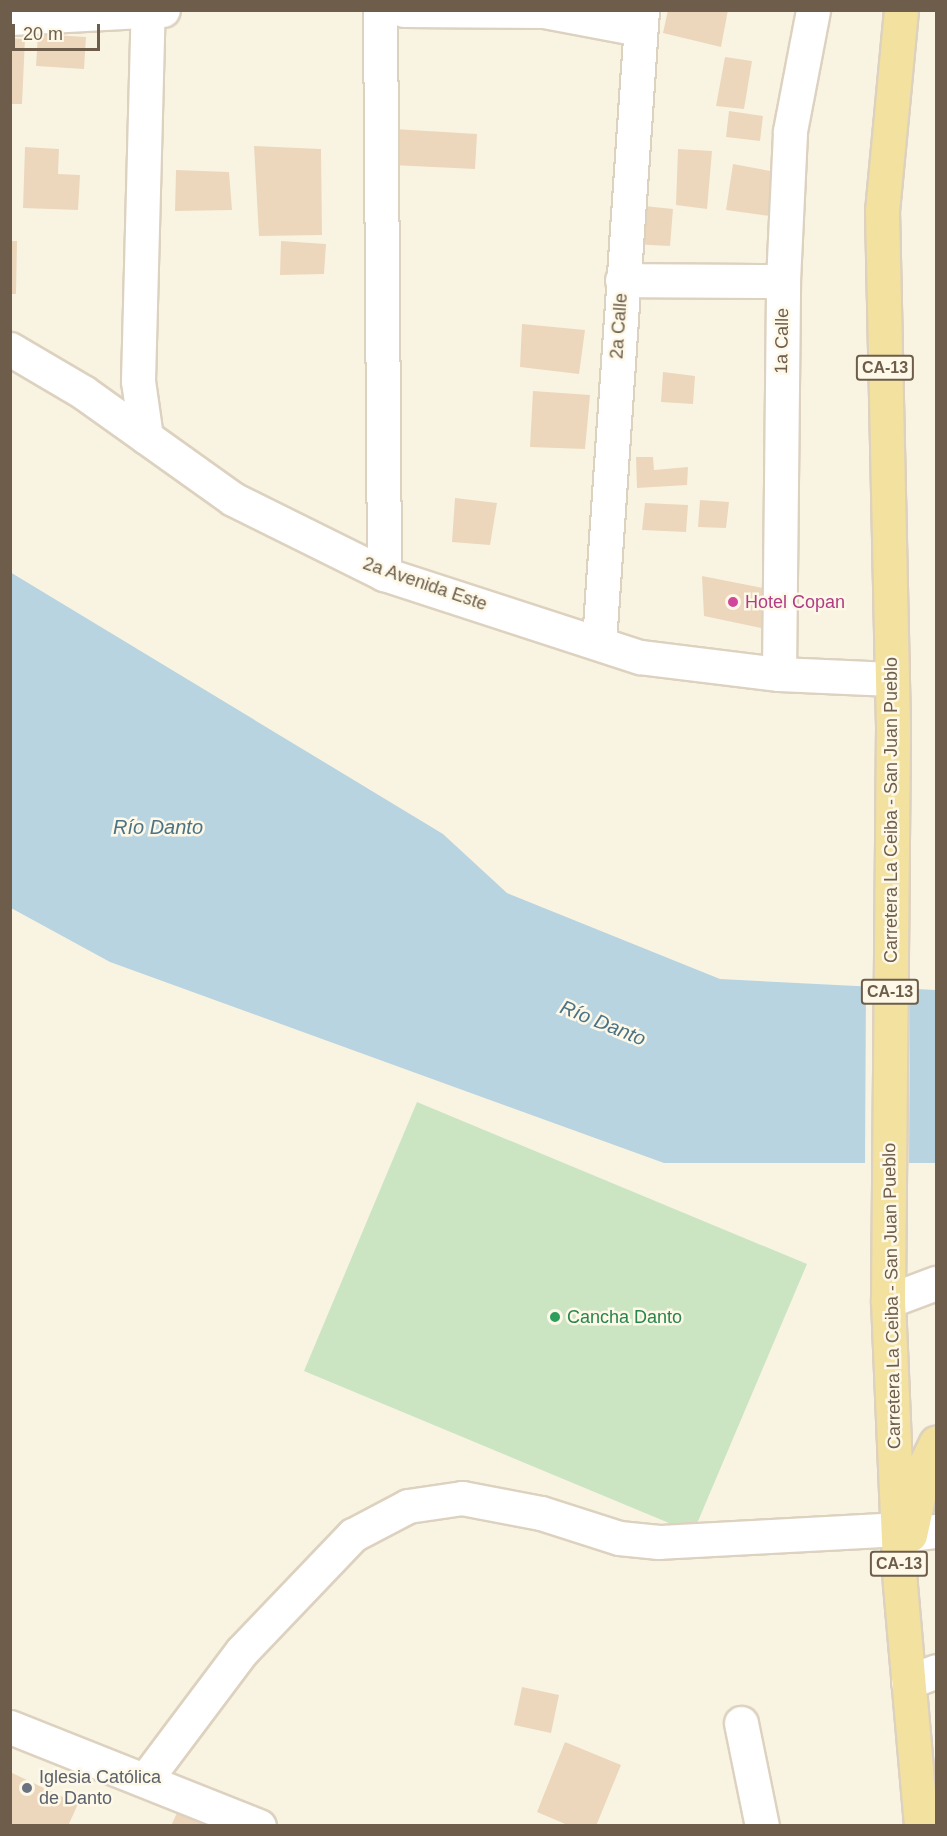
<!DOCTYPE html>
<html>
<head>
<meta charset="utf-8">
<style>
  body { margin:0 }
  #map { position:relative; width:947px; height:1836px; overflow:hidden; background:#f9f4e2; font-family:Arial,sans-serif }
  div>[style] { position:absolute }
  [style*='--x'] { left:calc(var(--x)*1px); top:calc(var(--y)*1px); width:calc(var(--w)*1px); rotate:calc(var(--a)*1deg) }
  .green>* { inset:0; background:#cbe5c2 }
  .water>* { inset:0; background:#b9d4e1 }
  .pier>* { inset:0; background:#f9f4e2 }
  .building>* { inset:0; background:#ecd7bc }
  .roads { filter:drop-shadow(2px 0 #ddd1bf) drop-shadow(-2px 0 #ddd1bf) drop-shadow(0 2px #ddd1bf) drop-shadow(0 -2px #ddd1bf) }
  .minor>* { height:33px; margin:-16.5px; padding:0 16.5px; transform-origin:16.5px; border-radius:16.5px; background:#fff }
  .major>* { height:33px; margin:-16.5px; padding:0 16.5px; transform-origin:16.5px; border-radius:16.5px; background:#f3e1a0 }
  .dots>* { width:16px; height:16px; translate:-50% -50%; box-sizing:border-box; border:3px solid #fdf8e7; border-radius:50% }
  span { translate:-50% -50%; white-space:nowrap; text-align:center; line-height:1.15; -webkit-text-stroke:5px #fdf8e7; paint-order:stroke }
  .shield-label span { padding:2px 4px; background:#fdf8e7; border:2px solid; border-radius:4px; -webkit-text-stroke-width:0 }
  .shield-label { font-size:16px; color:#6e5d4b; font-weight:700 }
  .street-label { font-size:18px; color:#6e5d4b }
  .hotel-label { font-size:18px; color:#b23c85 }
  .left { translate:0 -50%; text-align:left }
  .leisure-label { font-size:18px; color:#27864d }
  .worship-label { font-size:18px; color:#5b616d }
  .water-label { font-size:20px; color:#4b7386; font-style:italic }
  .frame { position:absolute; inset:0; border:12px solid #6e5d4b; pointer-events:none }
  .scale { position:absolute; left:12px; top:24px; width:88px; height:27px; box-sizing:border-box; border:3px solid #6e5d4b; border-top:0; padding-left:8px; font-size:18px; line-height:21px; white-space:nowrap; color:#6e5d4b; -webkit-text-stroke:4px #fdf8e7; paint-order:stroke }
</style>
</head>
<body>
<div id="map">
  <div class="green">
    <i style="clip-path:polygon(417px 1102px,807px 1264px,693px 1533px,304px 1371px)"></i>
  </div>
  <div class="water">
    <i style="clip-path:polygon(10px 572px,443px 834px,507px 893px,720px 979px,936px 990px,936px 1163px,664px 1163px,110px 962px,11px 908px)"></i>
  </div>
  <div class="pier">
    <i style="clip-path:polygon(866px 985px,910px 987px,909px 1166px,865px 1166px)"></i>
  </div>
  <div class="building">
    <i style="clip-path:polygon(668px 10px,728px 10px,721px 47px,663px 33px)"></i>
    <i style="clip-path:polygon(38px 34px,86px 37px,84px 69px,36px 66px)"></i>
    <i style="clip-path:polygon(10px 38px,25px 39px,22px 104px,10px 104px)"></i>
    <i style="clip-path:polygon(725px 57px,752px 61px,744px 109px,716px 106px)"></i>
    <i style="clip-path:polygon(729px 111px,763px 116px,760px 141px,726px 137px)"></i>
    <i style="clip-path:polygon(394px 129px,477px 134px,475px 169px,392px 165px)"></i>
    <i style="clip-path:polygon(254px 146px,321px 149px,322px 235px,259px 236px)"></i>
    <i style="clip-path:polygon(25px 147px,59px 149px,58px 174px,80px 175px,78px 210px,23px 208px)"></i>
    <i style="clip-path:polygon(678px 149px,712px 151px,707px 209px,676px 205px)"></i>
    <i style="clip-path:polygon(733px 164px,776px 172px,770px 216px,726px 210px)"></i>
    <i style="clip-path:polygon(176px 170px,229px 172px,232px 210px,175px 211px)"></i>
    <i style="clip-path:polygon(635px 205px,673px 209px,670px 246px,631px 244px)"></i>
    <i style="clip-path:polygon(10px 241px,17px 241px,16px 294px,10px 294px)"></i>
    <i style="clip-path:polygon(281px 241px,326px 244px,324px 274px,280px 275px)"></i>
    <i style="clip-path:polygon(522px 324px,585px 330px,579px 374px,520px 367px)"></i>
    <i style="clip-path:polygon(663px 372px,695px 376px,693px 404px,661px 402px)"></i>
    <i style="clip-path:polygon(533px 391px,590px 395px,585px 449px,530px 447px)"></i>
    <i style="clip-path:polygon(636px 457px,653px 457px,654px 470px,688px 467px,687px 485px,637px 488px)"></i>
    <i style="clip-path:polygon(455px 498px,497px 503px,490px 545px,452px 542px)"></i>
    <i style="clip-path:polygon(700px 500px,729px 502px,726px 528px,698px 527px)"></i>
    <i style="clip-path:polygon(645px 503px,688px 505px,686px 532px,642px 530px)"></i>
    <i style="clip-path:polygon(702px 576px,763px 588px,761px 628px,704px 616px)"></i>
    <i style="clip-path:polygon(522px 1687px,559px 1695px,551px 1733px,514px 1725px)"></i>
    <i style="clip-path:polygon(565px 1742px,621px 1765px,596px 1826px,570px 1826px,537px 1812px)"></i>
    <i style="clip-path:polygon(10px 1772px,78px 1804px,68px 1826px,10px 1826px)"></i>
    <i style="clip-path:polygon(180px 1806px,220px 1826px,171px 1826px)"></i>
  </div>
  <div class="roads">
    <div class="minor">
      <i style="--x:380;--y:10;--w:564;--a:89.59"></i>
      <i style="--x:404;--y:10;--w:140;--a:0.4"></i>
      <i style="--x:544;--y:11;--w:97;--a:10.7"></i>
      <i style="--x:10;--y:18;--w:153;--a:-3"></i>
      <i style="--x:622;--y:280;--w:161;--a:0.4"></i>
      <i style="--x:10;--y:349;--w:85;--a:30.5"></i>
      <i style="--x:83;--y:392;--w:184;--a:35.5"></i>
      <i style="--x:233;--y:499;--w:169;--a:26.4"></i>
      <i style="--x:384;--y:574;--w:269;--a:18"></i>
      <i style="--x:640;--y:657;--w:140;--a:7"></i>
      <i style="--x:779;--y:674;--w:112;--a:2.6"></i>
      <i style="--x:146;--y:437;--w:57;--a:-98.1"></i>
      <i style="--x:138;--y:381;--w:370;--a:-88.5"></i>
      <i style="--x:599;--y:642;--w:633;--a:-86.11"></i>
      <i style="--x:779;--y:674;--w:393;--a:-89.4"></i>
      <i style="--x:783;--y:281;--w:150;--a:-87.3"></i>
      <i style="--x:790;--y:131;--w:123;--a:-79.2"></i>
      <i style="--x:888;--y:1301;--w:51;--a:-20.6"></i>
      <i style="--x:911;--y:1534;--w:25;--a:-7"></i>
      <i style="--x:908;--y:1682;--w:30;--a:-21"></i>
      <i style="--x:741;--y:1723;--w:105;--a:78.5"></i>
      <i style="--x:10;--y:1727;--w:268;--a:21.7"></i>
      <i style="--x:145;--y:1780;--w:161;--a:-53.1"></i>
      <i style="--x:242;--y:1651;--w:161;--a:-46.3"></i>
      <i style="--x:353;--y:1535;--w:62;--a:-27.8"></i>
      <i style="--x:408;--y:1506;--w:55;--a:-8.4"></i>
      <i style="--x:462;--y:1498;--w:80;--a:10.8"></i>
      <i style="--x:541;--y:1513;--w:82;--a:17.8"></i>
      <i style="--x:619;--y:1538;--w:40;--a:5.7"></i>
      <i style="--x:659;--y:1542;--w:239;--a:-3.1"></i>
    </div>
    <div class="major">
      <i style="--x:901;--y:10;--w:201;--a:95.4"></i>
      <i style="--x:882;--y:210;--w:517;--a:88.78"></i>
      <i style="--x:893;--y:727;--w:574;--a:90.5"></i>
      <i style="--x:888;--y:1301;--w:284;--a:87.6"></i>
      <i style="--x:900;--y:1585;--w:242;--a:85"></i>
      <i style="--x:910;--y:1535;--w:72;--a:-77.9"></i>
      <i style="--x:925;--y:1465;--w:25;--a:-64"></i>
    </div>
  </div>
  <div class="dots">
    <i style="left:733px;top:602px;background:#d1479c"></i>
    <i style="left:555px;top:1317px;background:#2e9e5b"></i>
    <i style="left:27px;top:1788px;background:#6b7280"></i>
  </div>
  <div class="shield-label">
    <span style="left:885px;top:368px">CA-13</span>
    <span style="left:890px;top:992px">CA-13</span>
    <span style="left:899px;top:1564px">CA-13</span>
  </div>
  <div class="street-label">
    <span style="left:619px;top:326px;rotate:-86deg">2a Calle</span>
    <span style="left:782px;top:341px;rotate:-89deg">1a Calle</span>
    <span style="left:425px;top:584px;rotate:19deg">2a Avenida Este</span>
    <span style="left:891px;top:810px;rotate:-90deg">Carretera La Ceiba - San Juan Pueblo</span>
    <span style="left:892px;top:1296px;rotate:-91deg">Carretera La Ceiba - San Juan Pueblo</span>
  </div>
  <div class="hotel-label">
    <span class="left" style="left:745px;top:602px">Hotel Copan</span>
  </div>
  <div class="leisure-label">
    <span class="left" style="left:567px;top:1317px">Cancha Danto</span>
  </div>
  <div class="worship-label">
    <span class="left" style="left:39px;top:1788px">Iglesia Católica<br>de Danto</span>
  </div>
  <div class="water-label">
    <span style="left:158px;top:827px">Río Danto</span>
    <span style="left:603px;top:1023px;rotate:22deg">Río Danto</span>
  </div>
  <div class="frame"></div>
  <div class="scale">20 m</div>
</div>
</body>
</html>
